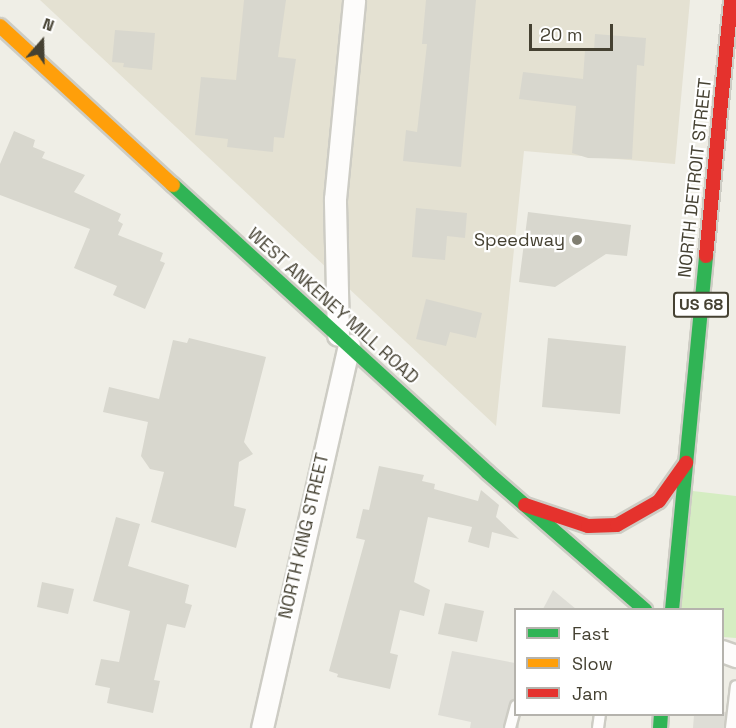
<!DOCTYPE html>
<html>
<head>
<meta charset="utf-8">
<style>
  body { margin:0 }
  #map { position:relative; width:736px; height:728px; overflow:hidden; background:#efeee6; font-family:"Space Grotesk",sans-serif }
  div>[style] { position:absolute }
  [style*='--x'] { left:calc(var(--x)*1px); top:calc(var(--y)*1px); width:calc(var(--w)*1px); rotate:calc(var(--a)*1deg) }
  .residential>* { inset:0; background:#e4e1d2 }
  .green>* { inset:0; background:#d5edc2 }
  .parking>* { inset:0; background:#deddd6 }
  .building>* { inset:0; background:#d8d7ce }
  .roads { filter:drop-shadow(2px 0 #cdccc4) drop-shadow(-2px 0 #cdccc4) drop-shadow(0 2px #cdccc4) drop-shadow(0 -2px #cdccc4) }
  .lane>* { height:10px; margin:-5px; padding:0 5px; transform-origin:5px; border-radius:5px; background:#fdfcfb }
  .street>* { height:21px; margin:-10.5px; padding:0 10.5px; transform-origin:10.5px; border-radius:10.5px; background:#fdfcfb }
  .fast>* { height:14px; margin:-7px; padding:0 7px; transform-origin:7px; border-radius:7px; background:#30b455 }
  .slow>* { height:14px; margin:-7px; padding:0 7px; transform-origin:7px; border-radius:7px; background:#ff9f0a }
  .jam>* { height:14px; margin:-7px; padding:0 7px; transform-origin:7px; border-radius:7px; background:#e5322d }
  .dots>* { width:16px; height:16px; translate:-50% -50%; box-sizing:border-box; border:3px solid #fff; border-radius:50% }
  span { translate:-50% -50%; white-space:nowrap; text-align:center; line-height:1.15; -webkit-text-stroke:4.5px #fff; paint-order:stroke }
  .shield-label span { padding:2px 4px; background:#fff; border:2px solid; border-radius:4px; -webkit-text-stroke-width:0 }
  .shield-label { font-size:16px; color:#454132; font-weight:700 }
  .street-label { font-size:18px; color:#454132 }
  .poi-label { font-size:18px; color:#454132 }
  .right { translate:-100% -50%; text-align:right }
  .legend { position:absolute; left:514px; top:608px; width:210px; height:108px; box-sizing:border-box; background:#fff; border:2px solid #b5b3ad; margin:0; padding:8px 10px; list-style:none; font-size:18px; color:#454132 }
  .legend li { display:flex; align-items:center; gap:12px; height:30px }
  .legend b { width:30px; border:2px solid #b5b3ad }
  .north { position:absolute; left:12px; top:12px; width:60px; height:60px; -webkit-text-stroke:4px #fff; paint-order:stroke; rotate:20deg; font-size:16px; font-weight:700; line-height:24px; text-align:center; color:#454132 }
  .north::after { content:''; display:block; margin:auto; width:21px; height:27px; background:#454132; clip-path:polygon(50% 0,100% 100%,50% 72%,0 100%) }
  .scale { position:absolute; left:529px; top:24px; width:84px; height:27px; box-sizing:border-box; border:3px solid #454132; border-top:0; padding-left:8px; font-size:18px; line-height:21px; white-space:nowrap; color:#454132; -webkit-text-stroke:4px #fff; paint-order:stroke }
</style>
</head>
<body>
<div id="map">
  <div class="residential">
    <i style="clip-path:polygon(40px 0,690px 0,675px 164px,524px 151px,496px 426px)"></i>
  </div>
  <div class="green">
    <i style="clip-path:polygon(684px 490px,736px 496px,736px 638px,723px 637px,722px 610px,672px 610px)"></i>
  </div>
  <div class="parking">
    <i style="clip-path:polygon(553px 590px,576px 609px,543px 609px)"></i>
    <i style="clip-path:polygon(452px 651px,515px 663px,519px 728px,470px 728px,471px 722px,438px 715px)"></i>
    <i style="clip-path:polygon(723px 712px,736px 713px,736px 728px,693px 728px,694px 715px)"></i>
  </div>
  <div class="building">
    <i style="clip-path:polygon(244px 0,286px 0,278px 57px,296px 59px,284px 138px,274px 137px,273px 152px,227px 147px,228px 139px,195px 135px,201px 77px,236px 80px)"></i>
    <i style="clip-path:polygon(426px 0,476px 0,461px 167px,403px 161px,406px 130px,417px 132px,427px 44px,422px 44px)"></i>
    <i style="clip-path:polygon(115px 30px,155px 33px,152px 70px,123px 67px,124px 63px,112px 62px)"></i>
    <i style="clip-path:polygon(595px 34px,646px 38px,644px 66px,637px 65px,632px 159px,588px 158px,572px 153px,576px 106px,519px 99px,523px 72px,583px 79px,585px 50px,594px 50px)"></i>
    <i style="clip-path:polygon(14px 131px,35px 140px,33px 147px,45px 152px,42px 158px,85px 175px,74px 192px,121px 214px,118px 221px,123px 224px,118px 235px,163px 253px,160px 261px,165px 263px,145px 309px,113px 295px,117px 286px,74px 268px,90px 229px,0 195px,0 164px)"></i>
    <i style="clip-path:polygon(416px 208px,467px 213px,465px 238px,447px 236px,445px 260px,412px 257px)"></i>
    <i style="clip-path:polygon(528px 212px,631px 225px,627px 256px,606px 254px,555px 287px,519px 282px)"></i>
    <i style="clip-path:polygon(426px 299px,482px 313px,476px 338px,450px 332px,446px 346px,416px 339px)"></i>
    <i style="clip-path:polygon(189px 338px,266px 357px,244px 442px,253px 454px,239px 462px,234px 506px,246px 509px,236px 548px,151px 522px,164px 472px,150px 469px,141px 456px,148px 422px,103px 412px,109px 387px,159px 399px,173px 340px,187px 343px)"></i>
    <i style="clip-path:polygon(548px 338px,626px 346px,620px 414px,542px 407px)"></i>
    <i style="clip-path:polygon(379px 466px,424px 475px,422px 481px,435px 484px,434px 489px,478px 501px,481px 490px,499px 505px,496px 517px,519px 539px,492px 532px,489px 548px,468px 542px,472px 527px,428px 517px,414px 582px,430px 590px,424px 616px,400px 610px,390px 653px,398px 655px,390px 689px,337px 677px,338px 674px,329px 671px,365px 540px,356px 538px,363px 509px,369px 510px)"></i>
    <i style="clip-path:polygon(116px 517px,140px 524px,128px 566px,189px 585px,185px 603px,192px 605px,185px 628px,167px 624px,154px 680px,160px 681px,153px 713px,107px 703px,110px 688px,95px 685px,101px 659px,119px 662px,130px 611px,93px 601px)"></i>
    <i style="clip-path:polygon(42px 582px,74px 589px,68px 614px,37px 607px)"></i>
    <i style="clip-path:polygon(445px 603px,484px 611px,477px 642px,438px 634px)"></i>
  </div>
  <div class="roads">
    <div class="lane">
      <i style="--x:510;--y:728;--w:23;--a:-75"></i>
      <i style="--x:598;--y:728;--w:14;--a:-82"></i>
      <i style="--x:731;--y:728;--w:42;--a:-83.2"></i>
    </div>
    <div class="street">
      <i style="--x:338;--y:335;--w:136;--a:-91.3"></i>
      <i style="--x:335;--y:199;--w:200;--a:-84.5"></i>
      <i style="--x:722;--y:651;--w:15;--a:20"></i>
      <i style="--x:262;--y:728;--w:393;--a:-77.2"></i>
    </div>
    <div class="fast">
      <i style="--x:173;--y:185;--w:425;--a:42.4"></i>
      <i style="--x:487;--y:472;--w:210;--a:41.1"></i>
      <i style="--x:672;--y:610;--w:356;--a:-84.5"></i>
      <i style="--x:660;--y:728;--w:14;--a:-86"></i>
    </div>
    <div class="slow">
      <i style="--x:0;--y:26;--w:235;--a:42.6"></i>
    </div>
    <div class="jam">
      <i style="--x:706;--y:256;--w:257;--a:-84.4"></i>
      <i style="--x:525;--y:505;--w:66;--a:18.4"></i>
      <i style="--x:588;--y:526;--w:29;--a:-2"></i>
      <i style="--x:617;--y:525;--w:48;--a:-29.7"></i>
      <i style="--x:659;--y:501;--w:47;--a:-54.6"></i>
    </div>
  </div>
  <div class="dots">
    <i style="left:577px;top:240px;background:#807e71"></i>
  </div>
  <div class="shield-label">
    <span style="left:701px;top:305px">US 68</span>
  </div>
  <div class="street-label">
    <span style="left:695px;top:178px;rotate:-84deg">NORTH DETROIT STREET</span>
    <span style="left:333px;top:306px;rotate:42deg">WEST ANKENEY MILL ROAD</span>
    <span style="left:304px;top:536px;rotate:-77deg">NORTH KING STREET</span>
  </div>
  <div class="poi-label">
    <span class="right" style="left:565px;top:240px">Speedway</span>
  </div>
  <ul class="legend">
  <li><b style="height:8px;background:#30b455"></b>Fast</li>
  <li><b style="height:8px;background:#ff9f0a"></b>Slow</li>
  <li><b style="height:8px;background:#e5322d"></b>Jam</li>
  </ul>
  <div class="north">N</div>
  <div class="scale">20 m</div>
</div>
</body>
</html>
